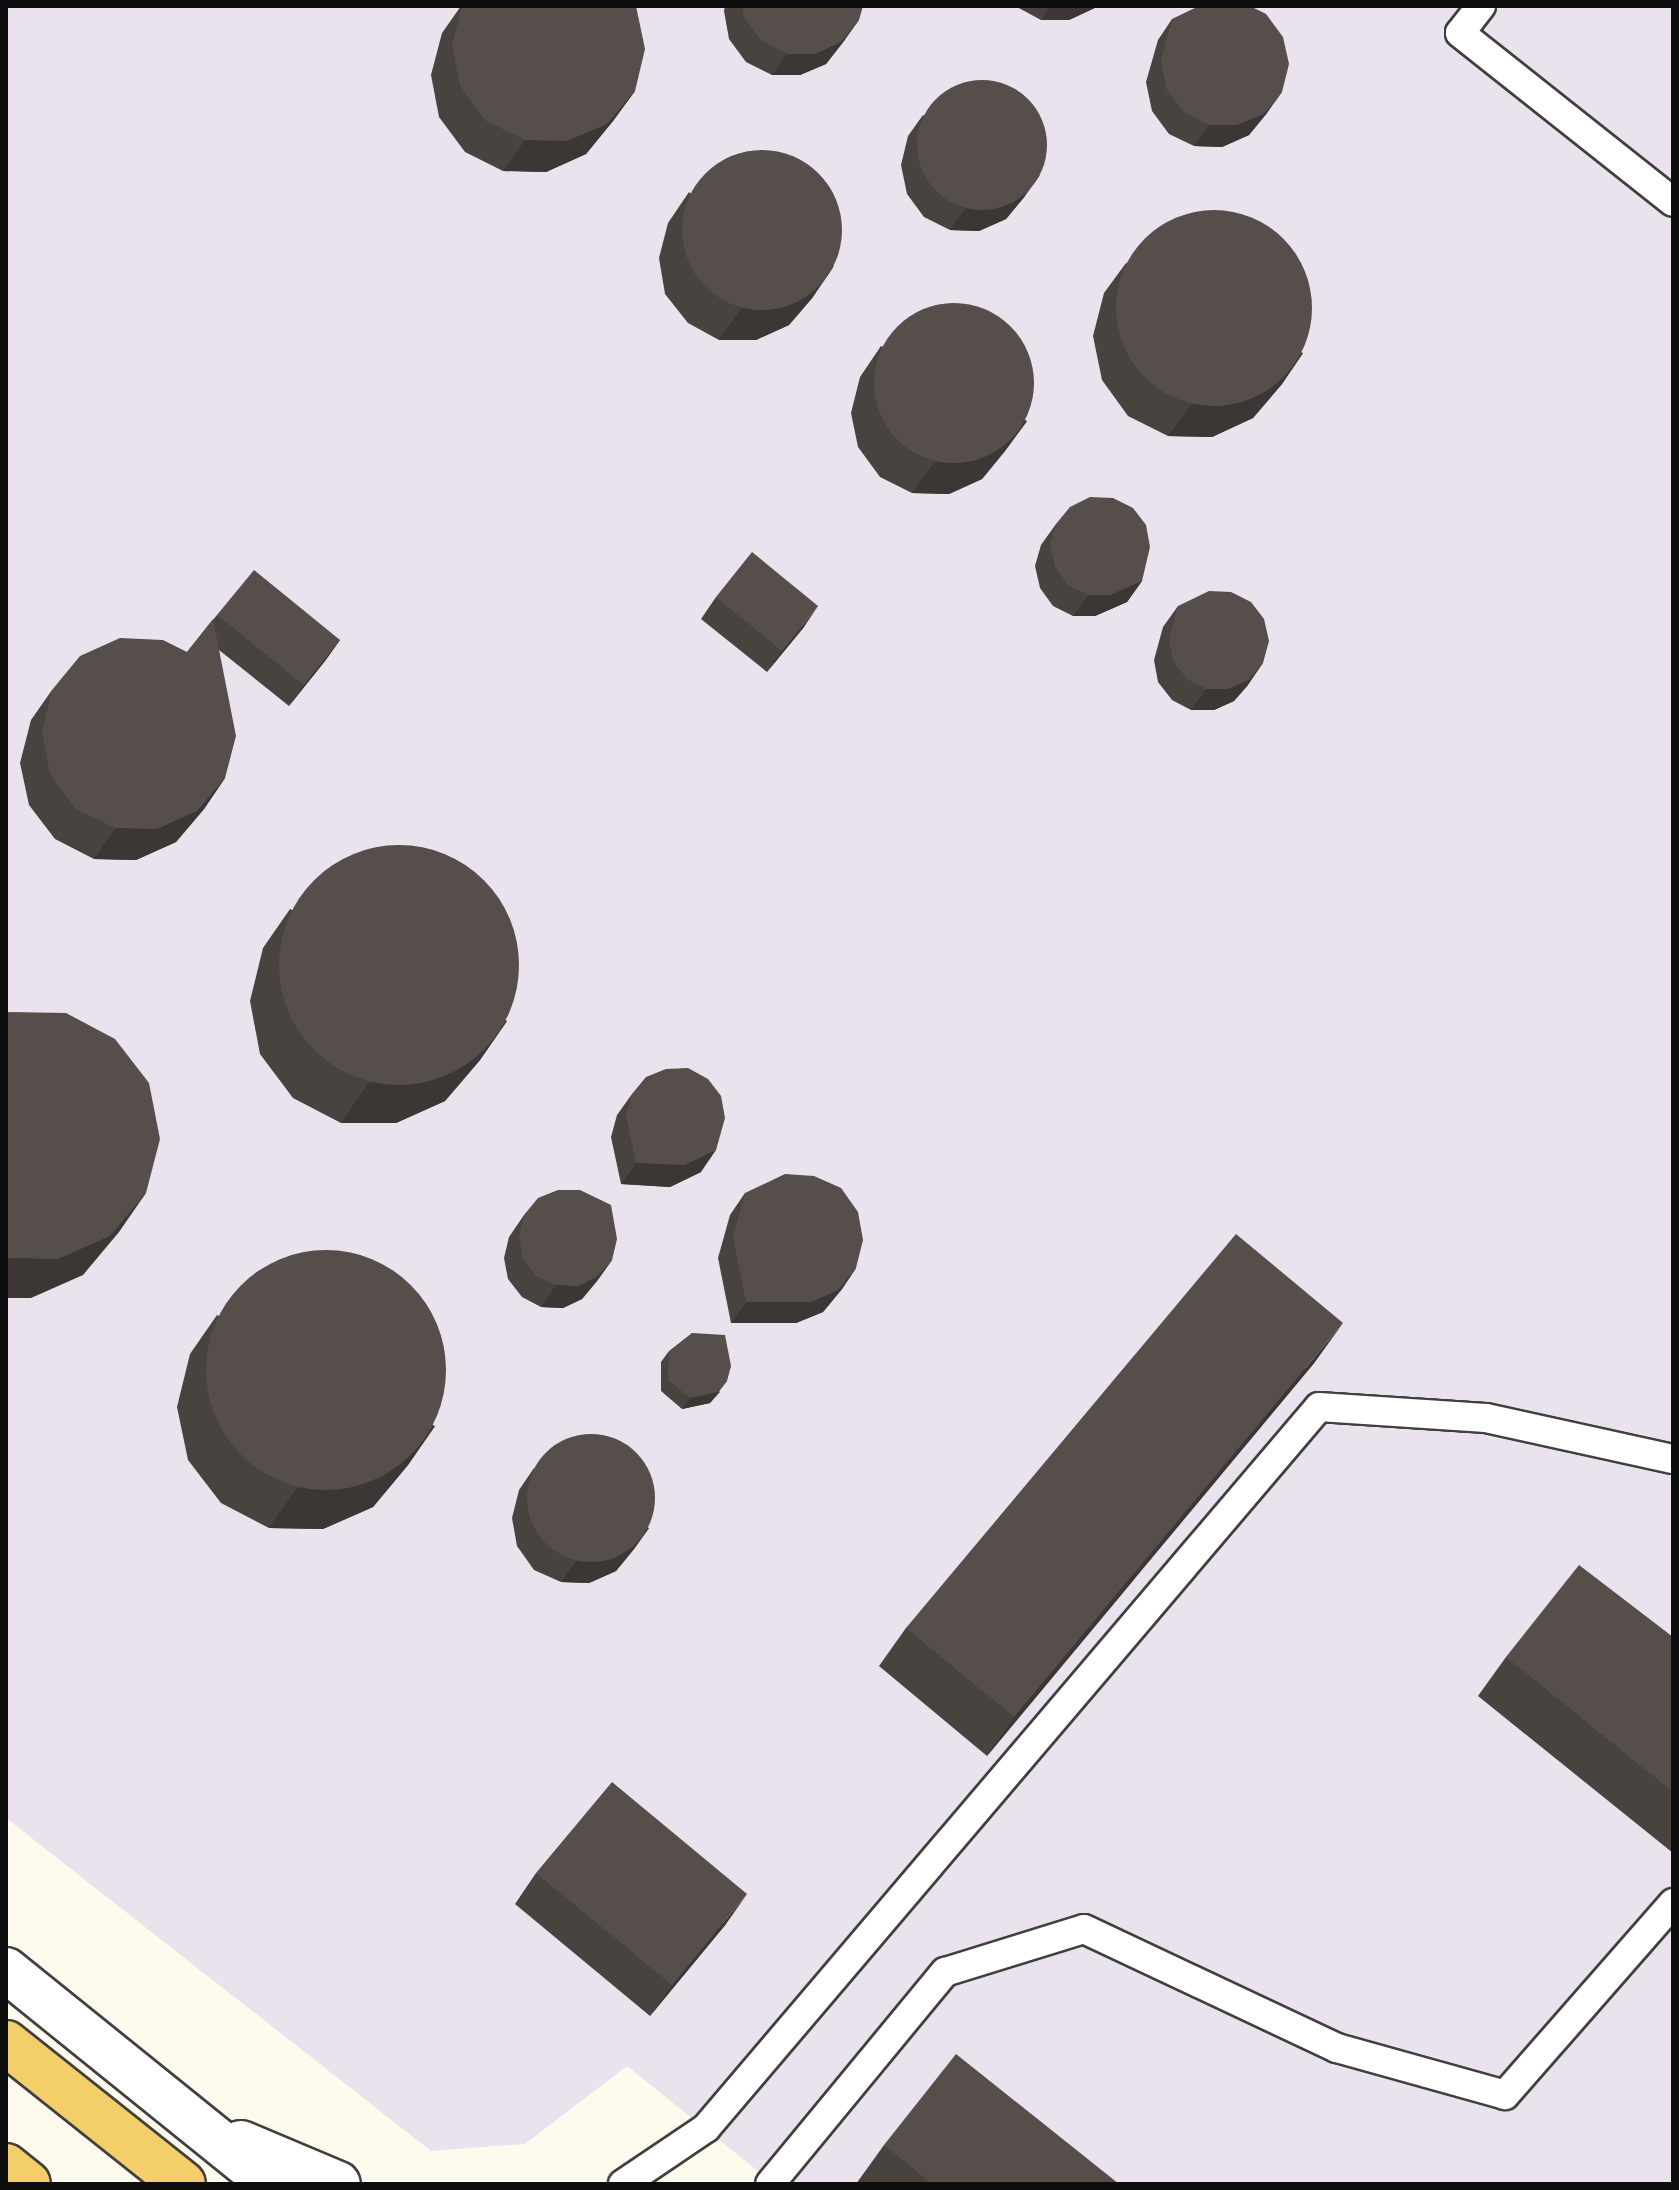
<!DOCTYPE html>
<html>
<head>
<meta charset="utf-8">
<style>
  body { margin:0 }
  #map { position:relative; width:1679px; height:2190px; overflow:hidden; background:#fefbee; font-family:Spectral,serif }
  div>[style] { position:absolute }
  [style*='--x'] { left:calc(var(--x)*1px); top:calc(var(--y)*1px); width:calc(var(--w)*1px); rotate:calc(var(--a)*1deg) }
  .industrial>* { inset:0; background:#eae2ec }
  .roads { filter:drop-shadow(2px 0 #404040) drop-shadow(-2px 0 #404040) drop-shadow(0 2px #404040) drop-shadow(0 -2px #404040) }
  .lane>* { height:28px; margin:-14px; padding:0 14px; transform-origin:14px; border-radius:14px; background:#fff }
  .street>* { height:44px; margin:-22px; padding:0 22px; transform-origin:22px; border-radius:22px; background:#fff }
  .primary>* { height:44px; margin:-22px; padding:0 22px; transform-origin:22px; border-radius:22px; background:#f3ce69 }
  .wall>* { inset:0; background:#494340 }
  .shaded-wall>* { inset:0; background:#3c3734 }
  .building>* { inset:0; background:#554e4a }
  .round { border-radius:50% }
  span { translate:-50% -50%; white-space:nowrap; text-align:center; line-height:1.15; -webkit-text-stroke:8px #fff; paint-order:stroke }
  .frame { position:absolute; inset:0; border:8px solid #0d0d0d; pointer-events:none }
</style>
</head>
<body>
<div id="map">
  <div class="industrial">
    <i style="clip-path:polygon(6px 6px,1673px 6px,1673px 2184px,774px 2184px,627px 2066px,525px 2144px,431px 2151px,6px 1818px)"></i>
  </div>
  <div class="roads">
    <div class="lane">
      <i style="--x:1481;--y:6;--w:34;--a:128"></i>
      <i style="--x:1460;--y:33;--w:272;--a:38.4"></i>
      <i style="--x:623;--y:2184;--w:100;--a:-34"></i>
      <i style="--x:706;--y:2128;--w:946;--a:-49.63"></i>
      <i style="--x:1319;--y:1407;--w:167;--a:3.8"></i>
      <i style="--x:1486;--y:1418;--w:191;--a:12.4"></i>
      <i style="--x:770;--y:2184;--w:275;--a:-50.5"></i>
      <i style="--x:945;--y:1972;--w:145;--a:-17.2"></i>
      <i style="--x:1084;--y:1929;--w:280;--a:25.2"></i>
      <i style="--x:1337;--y:2048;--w:174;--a:15.6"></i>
      <i style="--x:1505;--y:2095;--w:255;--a:-48.8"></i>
    </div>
    <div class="street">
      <i style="--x:6;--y:1970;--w:341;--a:38.9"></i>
      <i style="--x:241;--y:2143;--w:105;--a:22.9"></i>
    </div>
    <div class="primary">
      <i style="--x:6;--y:2043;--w:226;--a:38.5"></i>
      <i style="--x:6;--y:2166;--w:28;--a:39"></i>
    </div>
  </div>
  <div class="wall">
    <i style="clip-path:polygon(461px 6px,636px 6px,635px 91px,613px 121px,586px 154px,546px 172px,503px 171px,465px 152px,439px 117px,431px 75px,442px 33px)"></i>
    <i style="clip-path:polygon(725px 6px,863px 6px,844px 41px,826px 64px,800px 75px,772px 75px,746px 62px,729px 39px,724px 11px)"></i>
    <i style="clip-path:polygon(1015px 6px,1099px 6px,1069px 20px,1041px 20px)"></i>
    <i style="clip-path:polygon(1172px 19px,1267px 113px,1249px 135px,1222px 147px,1194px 146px,1169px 134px,1152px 111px,1146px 82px,1158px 40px)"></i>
    <i style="clip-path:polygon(923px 115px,1025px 196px,1006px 219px,979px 231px,950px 230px,924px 217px,907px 194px,901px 165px,908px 136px)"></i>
    <i style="clip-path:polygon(689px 192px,813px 297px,789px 325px,756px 340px,719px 340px,688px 323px,665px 294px,659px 258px,668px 223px)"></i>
    <i style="clip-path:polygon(1126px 263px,1303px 353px,1282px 384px,1253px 418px,1212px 437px,1168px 436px,1128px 416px,1102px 380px,1093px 336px,1104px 293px)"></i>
    <i style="clip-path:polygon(881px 346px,1027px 421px,1005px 451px,982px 479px,949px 494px,912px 493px,880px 477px,858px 447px,851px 413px,860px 377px)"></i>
    <i style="clip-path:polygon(1056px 524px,1142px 581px,1127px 602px,1095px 616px,1073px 616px,1053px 606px,1040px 588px,1035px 566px,1041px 545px)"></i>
    <i style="clip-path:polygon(716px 597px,804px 627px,767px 672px,701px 619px)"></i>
    <i style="clip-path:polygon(1178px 606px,1248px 685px,1234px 701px,1214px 710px,1191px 710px,1172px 700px,1158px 682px,1154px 660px,1163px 627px)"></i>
    <i style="clip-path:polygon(217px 615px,340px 640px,325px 661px,289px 706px,219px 650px,225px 778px,204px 809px,176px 842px,136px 860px,94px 859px,55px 839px,29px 805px,20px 763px,31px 720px,52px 690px,187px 652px)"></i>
    <i style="clip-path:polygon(290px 909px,507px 1021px,480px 1060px,445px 1101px,396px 1123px,341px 1123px,293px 1098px,260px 1054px,250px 1001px,263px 948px)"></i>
    <i style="clip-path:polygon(632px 1094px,701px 1172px,670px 1187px,621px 1184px,611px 1137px,617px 1115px)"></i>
    <i style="clip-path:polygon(745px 1193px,856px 1268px,842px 1289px,823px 1312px,796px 1323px,731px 1323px,718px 1258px,730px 1215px)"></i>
    <i style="clip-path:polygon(524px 1215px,612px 1260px,597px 1281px,582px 1299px,563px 1308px,541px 1307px,522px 1297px,508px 1279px,504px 1258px,509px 1237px)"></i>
    <i style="clip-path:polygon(217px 1315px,435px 1426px,408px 1465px,373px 1507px,323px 1529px,269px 1528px,221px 1503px,188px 1460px,177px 1407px,190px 1354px)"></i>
    <i style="clip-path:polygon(669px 1351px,720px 1392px,710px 1403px,682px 1409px,661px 1391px,661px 1362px)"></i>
    <i style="clip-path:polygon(1315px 1362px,987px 1756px,879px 1666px,906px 1628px)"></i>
    <i style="clip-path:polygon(534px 1468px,649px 1528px,634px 1549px,616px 1571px,589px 1583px,561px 1582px,534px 1570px,517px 1546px,512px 1518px,519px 1490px)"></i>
    <i style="clip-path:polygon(1673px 1637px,1673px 1853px,1478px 1696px,1506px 1657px)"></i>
    <i style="clip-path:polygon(536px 1873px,726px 1924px,650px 2016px,515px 1904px)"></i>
    <i style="clip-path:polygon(884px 2145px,1119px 2184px,856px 2184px)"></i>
  </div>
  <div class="shaded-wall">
    <i style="clip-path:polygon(1050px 6px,1099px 6px,1069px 20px,1041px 20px)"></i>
    <i style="clip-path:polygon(859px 20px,844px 41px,826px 64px,800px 75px,772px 75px,787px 54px)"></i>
    <i style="clip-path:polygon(635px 91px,613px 121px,586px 154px,546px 172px,503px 171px,525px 140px)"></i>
    <i style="clip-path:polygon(1282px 92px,1267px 113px,1249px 135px,1222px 147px,1194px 146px,1209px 125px)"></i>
    <i style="clip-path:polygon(1040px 175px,1025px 196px,1006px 219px,979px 231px,950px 230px,965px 209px)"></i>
    <i style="clip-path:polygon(834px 266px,813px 297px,789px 325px,756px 340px,719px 340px,741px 309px)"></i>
    <i style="clip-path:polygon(1303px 353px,1282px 384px,1253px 418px,1212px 437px,1168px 436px,1190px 406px)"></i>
    <i style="clip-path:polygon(1027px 421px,1005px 451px,982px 479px,949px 494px,912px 493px,934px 463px)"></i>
    <i style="clip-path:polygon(1142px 581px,1127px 602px,1095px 616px,1073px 616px,1088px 595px)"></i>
    <i style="clip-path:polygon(818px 606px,804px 627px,767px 672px,782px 651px)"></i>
    <i style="clip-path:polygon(340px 640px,325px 661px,289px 706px,304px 685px)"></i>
    <i style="clip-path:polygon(1263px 663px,1248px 685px,1234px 701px,1214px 710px,1191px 710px,1206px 689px)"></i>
    <i style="clip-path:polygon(225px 778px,204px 809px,176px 842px,136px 860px,94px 859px,115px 828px)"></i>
    <i style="clip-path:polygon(507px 1021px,480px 1060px,445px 1101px,396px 1123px,341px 1123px,368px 1084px)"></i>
    <i style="clip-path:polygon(716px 1150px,701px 1172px,670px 1187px,621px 1184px,636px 1163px)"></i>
    <i style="clip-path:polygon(146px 1193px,119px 1232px,83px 1275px,31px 1298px,6px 1298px,6px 1258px)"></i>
    <i style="clip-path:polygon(612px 1260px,597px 1281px,582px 1299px,563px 1308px,541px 1307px,556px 1285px)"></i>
    <i style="clip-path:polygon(856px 1268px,842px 1289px,823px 1312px,796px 1323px,731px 1323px,746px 1302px)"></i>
    <i style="clip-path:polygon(1343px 1323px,1315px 1362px,987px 1756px,1014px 1717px)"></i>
    <i style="clip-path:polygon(727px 1381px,710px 1403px,682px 1409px,690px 1398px)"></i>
    <i style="clip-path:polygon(435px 1426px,408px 1465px,373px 1507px,323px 1529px,269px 1528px,296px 1489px)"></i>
    <i style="clip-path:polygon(649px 1528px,634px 1549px,616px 1571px,589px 1583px,561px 1582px,576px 1561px)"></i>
    <i style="clip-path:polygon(747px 1894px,726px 1924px,650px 2016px,672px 1985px)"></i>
  </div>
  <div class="building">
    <i style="clip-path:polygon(462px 6px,636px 6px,645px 49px,635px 91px,607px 124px,567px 141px,525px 140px,486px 121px,460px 86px,452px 45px)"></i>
    <i style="clip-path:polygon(742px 6px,863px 6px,859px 20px,841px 42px,815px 54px,787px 54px,761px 40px,744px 18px)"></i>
    <i style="clip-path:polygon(1199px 6px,1250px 6px,1266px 14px,1283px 37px,1289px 64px,1282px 92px,1264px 114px,1237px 125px,1209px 125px,1184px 112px,1167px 90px,1161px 61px,1172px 19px)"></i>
    <i class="round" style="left:917px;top:80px;width:130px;height:130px"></i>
    <i class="round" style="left:682px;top:150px;width:160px;height:160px"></i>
    <i class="round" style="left:1116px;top:210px;width:196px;height:196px"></i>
    <i class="round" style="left:874px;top:303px;width:160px;height:160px"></i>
    <i style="clip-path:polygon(1090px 497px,1113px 498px,1133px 508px,1146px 525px,1150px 547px,1142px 581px,1110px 595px,1088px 595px,1068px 585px,1055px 567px,1050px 545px,1056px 524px,1070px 507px)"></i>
    <i style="clip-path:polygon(752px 552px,818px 606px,782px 651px,716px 597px)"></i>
    <i style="clip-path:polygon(254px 570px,340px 640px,304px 685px,217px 615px)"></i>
    <i style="clip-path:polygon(1209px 591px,1231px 592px,1251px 602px,1264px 619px,1269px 641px,1263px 663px,1249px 680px,1228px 689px,1206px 689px,1187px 679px,1173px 661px,1169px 639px,1178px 606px)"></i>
    <i style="clip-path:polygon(213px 619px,236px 736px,225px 778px,197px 811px,157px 829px,115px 828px,76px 809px,50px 774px,42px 732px,52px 690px,80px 656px,120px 638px,163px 640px,187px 652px)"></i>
    <i class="round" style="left:279px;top:845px;width:240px;height:240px"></i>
    <i style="clip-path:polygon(9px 1012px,66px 1013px,115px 1039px,149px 1083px,160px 1139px,146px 1193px,110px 1236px,58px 1259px,6px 1258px,6px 1013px)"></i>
    <i style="clip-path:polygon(688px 1068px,708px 1079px,721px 1096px,725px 1118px,716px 1150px,685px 1165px,636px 1163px,626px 1116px,632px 1094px,646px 1077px,666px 1069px)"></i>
    <i style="clip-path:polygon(785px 1174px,814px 1176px,841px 1188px,858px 1212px,863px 1240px,856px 1268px,838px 1290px,811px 1302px,746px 1302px,733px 1237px,745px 1193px)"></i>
    <i style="clip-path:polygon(558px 1190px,580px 1190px,611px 1205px,617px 1239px,612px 1260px,597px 1277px,578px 1286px,556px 1285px,536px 1276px,523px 1258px,519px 1237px,524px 1215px,538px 1198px)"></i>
    <i style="clip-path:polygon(1236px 1234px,1343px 1323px,1014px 1717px,906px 1628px)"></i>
    <i class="round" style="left:206px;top:1250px;width:240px;height:240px"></i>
    <i style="clip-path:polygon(692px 1333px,725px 1335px,731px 1366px,727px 1381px,718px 1392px,690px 1398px,668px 1380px,669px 1351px)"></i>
    <i class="round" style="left:527px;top:1434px;width:128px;height:128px"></i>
    <i style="clip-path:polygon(1579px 1565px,1673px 1637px,1673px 1792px,1506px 1657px)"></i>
    <i style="clip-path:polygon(612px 1782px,747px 1894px,672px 1985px,536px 1873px)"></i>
    <i style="clip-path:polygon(956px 2054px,1119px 2184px,932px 2184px,884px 2145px)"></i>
  </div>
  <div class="frame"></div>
</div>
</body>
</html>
